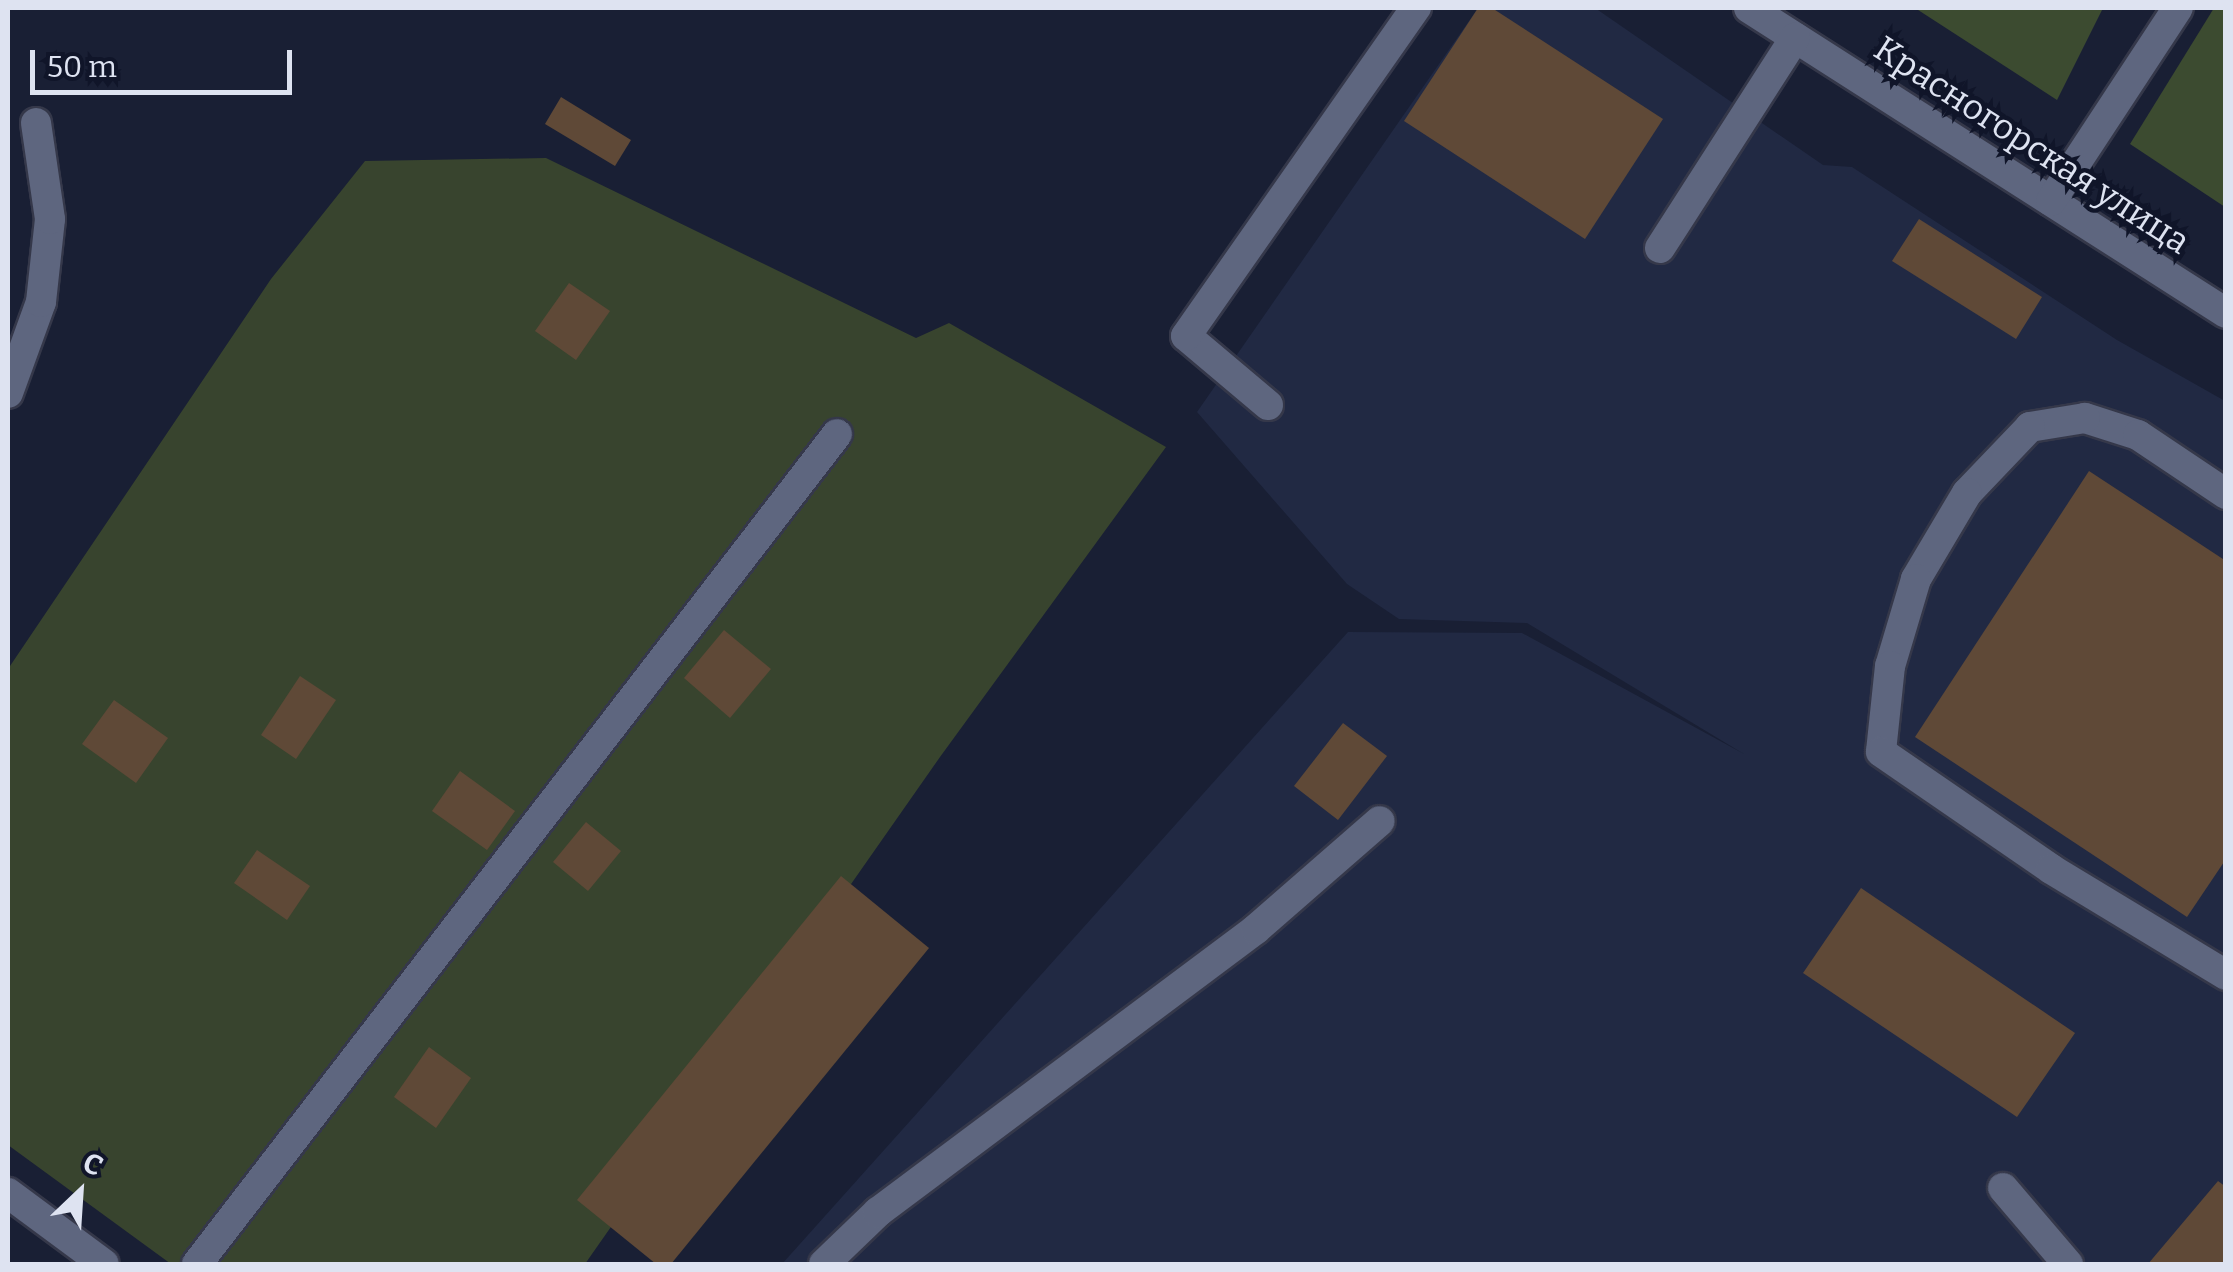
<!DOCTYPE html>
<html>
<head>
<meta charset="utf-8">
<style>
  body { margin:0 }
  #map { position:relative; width:2233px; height:1272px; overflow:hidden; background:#191f34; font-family:Bitter,serif }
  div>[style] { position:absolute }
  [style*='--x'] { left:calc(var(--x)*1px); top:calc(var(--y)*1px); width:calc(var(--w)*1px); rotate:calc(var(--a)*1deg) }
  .built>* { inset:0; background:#212943 }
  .green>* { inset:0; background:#38442e }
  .forest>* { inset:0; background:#3c4b30 }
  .building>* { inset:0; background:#5f4937 }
  .roads { filter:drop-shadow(2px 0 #35384a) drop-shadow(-2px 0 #35384a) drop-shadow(0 2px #35384a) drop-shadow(0 -2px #35384a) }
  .minor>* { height:30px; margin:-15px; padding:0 15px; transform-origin:15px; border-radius:15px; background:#5e667f }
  span { translate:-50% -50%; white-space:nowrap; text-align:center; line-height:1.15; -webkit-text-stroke:9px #101529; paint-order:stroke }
  .street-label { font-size:35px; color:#dee3f1 }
  .frame { position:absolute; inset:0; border:10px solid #dee3f1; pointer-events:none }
  .north { position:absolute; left:30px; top:1142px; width:100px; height:100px; -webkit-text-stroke:8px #101529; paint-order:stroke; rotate:25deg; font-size:28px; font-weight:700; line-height:40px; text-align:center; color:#dee3f1 }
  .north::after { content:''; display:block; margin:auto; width:35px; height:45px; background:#dee3f1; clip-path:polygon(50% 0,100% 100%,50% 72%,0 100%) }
  .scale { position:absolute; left:30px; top:50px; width:262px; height:45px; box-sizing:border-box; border:5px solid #dee3f1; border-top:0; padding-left:12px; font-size:30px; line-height:35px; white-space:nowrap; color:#dee3f1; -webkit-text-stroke:8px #101529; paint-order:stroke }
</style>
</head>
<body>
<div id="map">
  <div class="built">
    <i style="clip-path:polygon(1478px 8px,1595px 8px,1823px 165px,1852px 167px,2117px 340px,2225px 401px,2225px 1264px,782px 1264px,1348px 632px,1522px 633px,1744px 754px,1527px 623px,1399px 619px,1347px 584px,1197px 412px)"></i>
  </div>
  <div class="green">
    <i style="clip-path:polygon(546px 158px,916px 338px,949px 323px,1166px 447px,940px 757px,585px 1264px,171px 1264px,8px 1145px,8px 669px,271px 279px,365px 161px)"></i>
  </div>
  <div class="forest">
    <i style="clip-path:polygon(1915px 8px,2103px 8px,2057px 100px)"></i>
    <i style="clip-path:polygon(2214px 8px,2225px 8px,2225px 207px,2130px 144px)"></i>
  </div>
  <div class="building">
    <i style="clip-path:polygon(1478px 8px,1492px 8px,1663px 119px,1585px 239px,1404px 121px)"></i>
    <i style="clip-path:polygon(561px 97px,631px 140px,615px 166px,545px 124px)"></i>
    <i style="clip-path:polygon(1919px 219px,2042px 297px,2016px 339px,1892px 261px)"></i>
    <i style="clip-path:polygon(569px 283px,610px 311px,576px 360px,535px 331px)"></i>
    <i style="clip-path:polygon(2089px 471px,2226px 561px,2226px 859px,2187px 917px,1915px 737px)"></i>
    <i style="clip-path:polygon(724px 630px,771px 669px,730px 718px,684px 678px)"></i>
    <i style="clip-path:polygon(300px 676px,336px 700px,296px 759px,261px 735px)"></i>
    <i style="clip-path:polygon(114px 700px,168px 738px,136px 783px,82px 744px)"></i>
    <i style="clip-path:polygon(1343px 723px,1387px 756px,1338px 820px,1294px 786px)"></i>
    <i style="clip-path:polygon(460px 771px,515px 811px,487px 850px,432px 811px)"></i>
    <i style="clip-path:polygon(586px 822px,621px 851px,588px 891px,553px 862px)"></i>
    <i style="clip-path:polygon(257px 850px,310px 886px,287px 920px,234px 883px)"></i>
    <i style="clip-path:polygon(841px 876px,929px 948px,671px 1264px,656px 1264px,577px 1200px)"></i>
    <i style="clip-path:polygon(1861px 888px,2075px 1033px,2017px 1117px,1803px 973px)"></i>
    <i style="clip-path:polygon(429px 1047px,471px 1078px,436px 1128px,394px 1097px)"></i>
    <i style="clip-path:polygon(2218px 1181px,2226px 1187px,2226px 1264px,2148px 1264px)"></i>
  </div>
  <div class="roads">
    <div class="minor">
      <i style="--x:1749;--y:8;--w:566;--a:32.6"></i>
      <i style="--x:2051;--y:201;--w:231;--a:-56.7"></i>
      <i style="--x:1660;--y:248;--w:250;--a:-57.3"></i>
      <i style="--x:8;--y:393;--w:97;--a:-70.1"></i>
      <i style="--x:41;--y:302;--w:83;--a:-83.8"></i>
      <i style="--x:50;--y:219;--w:97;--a:-98.3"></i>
      <i style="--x:1268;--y:405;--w:107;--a:-139.9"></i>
      <i style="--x:1186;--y:336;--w:401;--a:-55"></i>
      <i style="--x:2138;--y:435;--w:56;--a:-162.2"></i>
      <i style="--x:2085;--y:418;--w:56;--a:170.7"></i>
      <i style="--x:2030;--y:427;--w:91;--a:133.7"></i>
      <i style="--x:1967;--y:493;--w:100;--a:120.7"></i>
      <i style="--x:1916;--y:579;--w:91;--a:106.6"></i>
      <i style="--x:1890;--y:666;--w:86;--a:96"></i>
      <i style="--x:1881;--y:752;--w:206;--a:34.5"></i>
      <i style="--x:2051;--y:869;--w:205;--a:31.2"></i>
      <i style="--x:2138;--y:435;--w:106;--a:33.8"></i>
      <i style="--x:2003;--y:1188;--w:100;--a:49.5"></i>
      <i style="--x:8;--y:1193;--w:119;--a:36.5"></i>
      <i style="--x:197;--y:1264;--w:1048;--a:-52.36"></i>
      <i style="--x:824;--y:1264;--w:75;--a:-43.9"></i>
      <i style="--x:878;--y:1212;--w:472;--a:-36.8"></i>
      <i style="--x:1256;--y:929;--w:164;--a:-41.1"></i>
    </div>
  </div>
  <div class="street-label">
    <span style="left:2032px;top:145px;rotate:33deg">Красногорская улица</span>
  </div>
  <div class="frame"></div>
  <div class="north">С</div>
  <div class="scale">50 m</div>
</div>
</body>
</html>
